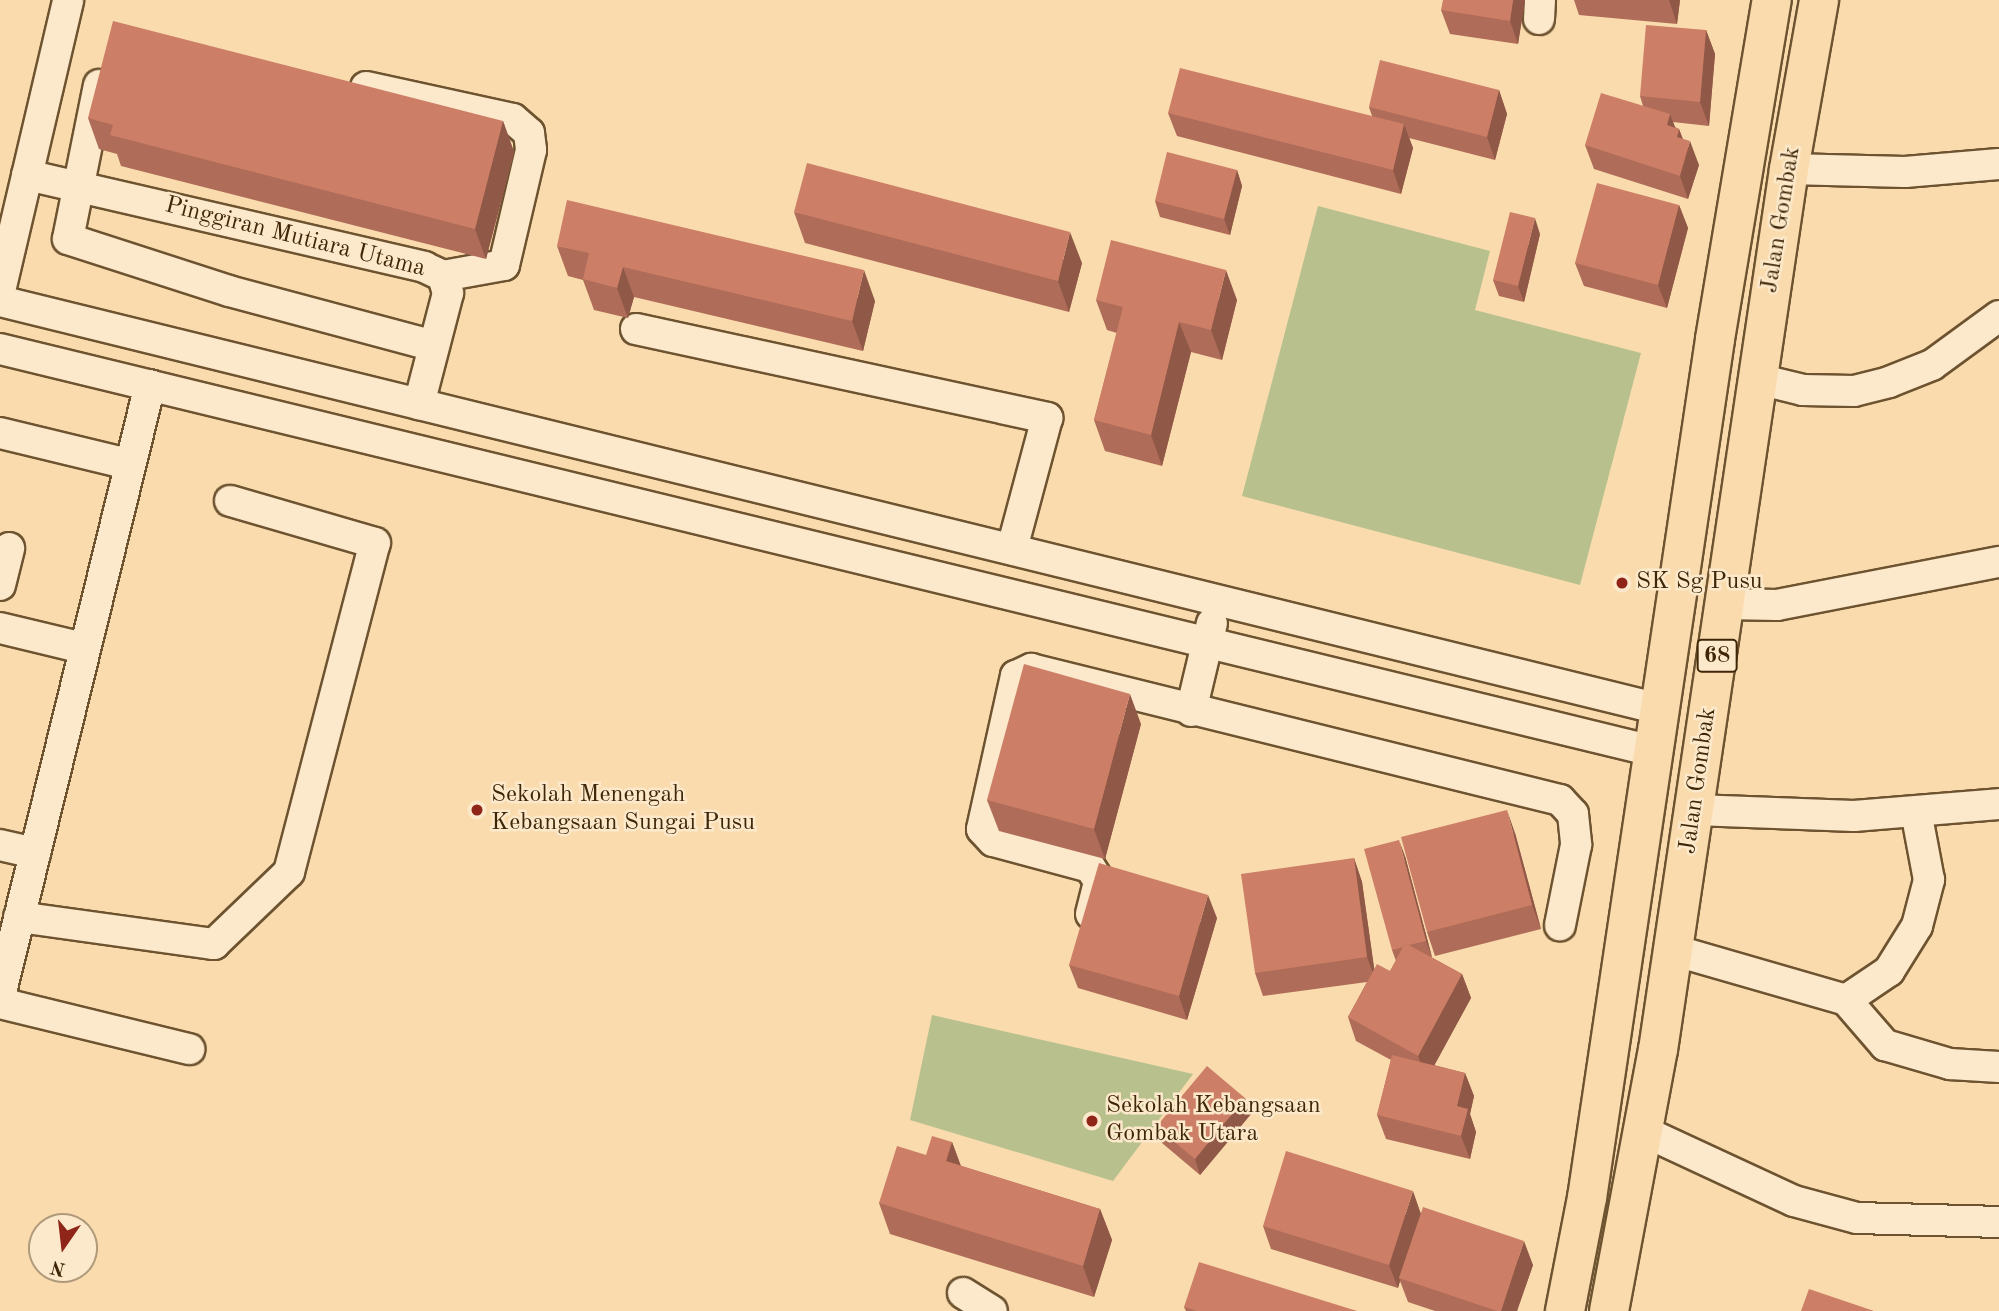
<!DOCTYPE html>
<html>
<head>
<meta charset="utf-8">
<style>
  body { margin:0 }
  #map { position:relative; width:1999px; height:1311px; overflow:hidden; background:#fadbad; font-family:"Old Standard TT",serif }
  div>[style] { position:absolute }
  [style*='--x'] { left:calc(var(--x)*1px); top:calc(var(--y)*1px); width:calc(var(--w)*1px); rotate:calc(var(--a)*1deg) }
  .green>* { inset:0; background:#b8c18e }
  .roads { filter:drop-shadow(2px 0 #6d5330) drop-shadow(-2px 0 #6d5330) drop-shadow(0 2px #6d5330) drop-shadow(0 -2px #6d5330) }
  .minor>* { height:30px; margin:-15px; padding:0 15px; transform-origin:15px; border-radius:15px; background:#fce8ca }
  .major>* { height:38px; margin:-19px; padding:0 19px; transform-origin:19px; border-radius:19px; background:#fadbad }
  .wall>* { inset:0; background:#af6c58 }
  .shaded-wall>* { inset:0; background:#8f5847 }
  .building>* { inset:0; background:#cc7e66 }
  .dots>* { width:19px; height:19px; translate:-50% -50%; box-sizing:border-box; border:4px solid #fce8ca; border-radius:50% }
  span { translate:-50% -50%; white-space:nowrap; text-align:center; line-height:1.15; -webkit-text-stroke:5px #fce8ca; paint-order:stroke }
  .shield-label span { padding:2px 5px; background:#fce8ca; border:2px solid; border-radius:5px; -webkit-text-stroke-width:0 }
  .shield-label { font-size:23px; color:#3e2607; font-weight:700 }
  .street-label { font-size:24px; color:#3e2607 }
  .poi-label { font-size:24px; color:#3e2607 }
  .left { translate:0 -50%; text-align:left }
  .north { position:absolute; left:28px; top:1213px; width:70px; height:70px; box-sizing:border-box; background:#fce8ca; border:2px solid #b09a7c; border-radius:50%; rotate:194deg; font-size:19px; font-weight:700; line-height:28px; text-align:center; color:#3e2607 }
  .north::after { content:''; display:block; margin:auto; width:24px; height:32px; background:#8f2418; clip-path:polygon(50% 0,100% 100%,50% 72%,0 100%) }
</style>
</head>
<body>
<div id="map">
  <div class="green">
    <i style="clip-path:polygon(1318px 206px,1490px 251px,1475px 310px,1641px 353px,1580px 585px,1242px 496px)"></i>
    <i style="clip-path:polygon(932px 1015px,1193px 1074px,1113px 1181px,910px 1120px)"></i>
  </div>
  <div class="roads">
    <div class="minor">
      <i style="--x:1539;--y:19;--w:19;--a:-87"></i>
      <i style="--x:99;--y:85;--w:157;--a:101.4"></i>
      <i style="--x:68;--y:239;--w:169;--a:17.9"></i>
      <i style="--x:229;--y:291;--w:212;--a:15"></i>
      <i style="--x:366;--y:87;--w:150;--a:12.3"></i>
      <i style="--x:513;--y:119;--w:21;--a:41"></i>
      <i style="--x:529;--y:133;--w:17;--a:83"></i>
      <i style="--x:531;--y:150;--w:118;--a:103.2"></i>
      <i style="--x:504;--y:265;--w:62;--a:169.8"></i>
      <i style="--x:1789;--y:169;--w:116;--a:1.5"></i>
      <i style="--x:1905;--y:172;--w:94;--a:-4.9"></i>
      <i style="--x:27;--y:175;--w:408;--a:13"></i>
      <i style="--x:424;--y:267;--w:21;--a:25"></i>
      <i style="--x:443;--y:276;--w:18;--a:74"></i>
      <i style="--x:448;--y:293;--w:115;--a:104.6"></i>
      <i style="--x:0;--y:291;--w:299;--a:-76.8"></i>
      <i style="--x:0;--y:301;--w:1709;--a:13.81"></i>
      <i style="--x:636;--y:329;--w:421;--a:12.2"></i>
      <i style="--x:1047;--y:418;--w:136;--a:105"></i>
      <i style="--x:0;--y:349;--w:1701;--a:13.67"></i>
      <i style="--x:1758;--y:379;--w:46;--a:13.7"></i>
      <i style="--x:1803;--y:390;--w:51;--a:1.1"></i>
      <i style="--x:1854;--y:391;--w:36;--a:-14"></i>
      <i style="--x:1889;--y:382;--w:46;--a:-21.6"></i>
      <i style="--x:1932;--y:365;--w:83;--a:-36.2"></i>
      <i style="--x:0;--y:433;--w:132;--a:13.6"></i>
      <i style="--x:0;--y:585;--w:38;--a:-76"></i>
      <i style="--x:1725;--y:604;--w:52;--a:1.1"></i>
      <i style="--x:1777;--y:605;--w:226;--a:-11"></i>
      <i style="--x:0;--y:628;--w:85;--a:13.5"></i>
      <i style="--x:1191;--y:711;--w:90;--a:-76.6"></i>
      <i style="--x:1695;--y:810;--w:159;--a:2.2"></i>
      <i style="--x:1854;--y:816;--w:145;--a:-4.7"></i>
      <i style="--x:0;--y:845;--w:36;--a:13"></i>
      <i style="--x:1091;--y:914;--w:34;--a:-76"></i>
      <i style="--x:1099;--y:881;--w:17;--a:-123"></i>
      <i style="--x:1090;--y:867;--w:100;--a:-165"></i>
      <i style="--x:993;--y:841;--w:16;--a:-133"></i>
      <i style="--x:982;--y:829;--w:157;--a:-77.5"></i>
      <i style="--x:1016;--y:676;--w:17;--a:-25"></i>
      <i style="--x:1031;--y:669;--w:545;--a:13.91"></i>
      <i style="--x:1560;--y:800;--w:19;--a:47"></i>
      <i style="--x:1573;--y:814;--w:31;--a:84"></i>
      <i style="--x:1576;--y:845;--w:82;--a:101.3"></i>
      <i style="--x:19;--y:917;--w:197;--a:7.9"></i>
      <i style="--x:214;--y:944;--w:104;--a:-43.8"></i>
      <i style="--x:289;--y:872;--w:340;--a:-75.4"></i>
      <i style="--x:375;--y:543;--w:151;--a:-163.8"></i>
      <i style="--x:1673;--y:950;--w:180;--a:16.1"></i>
      <i style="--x:1846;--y:1000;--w:60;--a:49.1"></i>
      <i style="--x:1885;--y:1045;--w:68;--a:16.3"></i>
      <i style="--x:1950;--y:1064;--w:49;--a:3.5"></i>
      <i style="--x:0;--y:996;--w:629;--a:-76.21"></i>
      <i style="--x:1846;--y:1000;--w:52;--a:-34"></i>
      <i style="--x:1889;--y:971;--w:53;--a:-58.1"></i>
      <i style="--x:1917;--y:926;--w:48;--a:-75.4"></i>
      <i style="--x:1929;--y:880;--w:70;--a:-100.7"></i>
      <i style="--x:0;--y:1003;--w:195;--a:13.7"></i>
      <i style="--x:1643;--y:1131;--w:166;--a:24.9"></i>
      <i style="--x:1794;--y:1201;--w:65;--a:15.1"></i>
      <i style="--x:1857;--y:1218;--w:142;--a:1.6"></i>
      <i style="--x:963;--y:1293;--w:34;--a:32"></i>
    </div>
    <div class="major">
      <i style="--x:1565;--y:1311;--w:115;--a:-79"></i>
      <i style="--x:1587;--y:1198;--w:868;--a:-81.52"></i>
      <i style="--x:1715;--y:339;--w:344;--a:-80.5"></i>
      <i style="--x:1609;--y:1311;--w:266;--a:-79.4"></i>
      <i style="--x:1658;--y:1050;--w:891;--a:-81.54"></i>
      <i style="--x:1789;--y:169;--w:172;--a:-79.9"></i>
    </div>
  </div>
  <div class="wall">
    <i style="clip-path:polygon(1525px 0,1518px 44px,1450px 34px,1441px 10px)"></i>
    <i style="clip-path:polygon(1574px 0,1680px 0,1677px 24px,1579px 15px)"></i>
    <i style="clip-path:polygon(1706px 30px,1715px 54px,1709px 126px,1673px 122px,1675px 127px,1679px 129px,1683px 139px,1699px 165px,1688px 199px,1594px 169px,1585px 145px,1643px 106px,1640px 96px)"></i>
    <i style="clip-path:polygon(1499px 90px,1507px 114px,1495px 160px,1409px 138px,1413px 148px,1401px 194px,1177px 136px,1168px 113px,1372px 116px,1369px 107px)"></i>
    <i style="clip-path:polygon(88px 118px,503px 121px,514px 152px,486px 259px,121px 166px,117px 154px,99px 149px)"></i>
    <i style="clip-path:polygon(1237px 170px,1242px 186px,1230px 235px,1160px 217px,1155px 201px)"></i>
    <i style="clip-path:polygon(1679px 205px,1688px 228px,1667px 308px,1584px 286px,1575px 263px)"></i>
    <i style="clip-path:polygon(794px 212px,1082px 263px,1069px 312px,805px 243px)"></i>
    <i style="clip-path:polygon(1540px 234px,1524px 302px,1499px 296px,1493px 280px)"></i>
    <i style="clip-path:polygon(557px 246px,875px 301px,863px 351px,634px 297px,628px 318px,594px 310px,583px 280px,568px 276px)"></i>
    <i style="clip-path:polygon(1096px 300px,1237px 300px,1222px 360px,1191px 352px,1162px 466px,1105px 451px,1094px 420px,1117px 333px,1107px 330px)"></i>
    <i style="clip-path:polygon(1141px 724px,1105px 859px,999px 831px,987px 800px)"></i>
    <i style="clip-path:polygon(1515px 833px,1541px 929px,1435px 956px,1427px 932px)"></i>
    <i style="clip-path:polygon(1405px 856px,1432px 957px,1431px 957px,1462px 974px,1471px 998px,1434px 1065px,1465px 1073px,1474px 1096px,1470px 1114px,1476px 1132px,1470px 1159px,1386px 1139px,1377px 1115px,1391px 1060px,1356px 1041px,1348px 1017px,1367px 982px,1263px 996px,1255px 973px,1354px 858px,1362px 882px,1374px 969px,1390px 971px,1396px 961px,1392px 950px)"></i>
    <i style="clip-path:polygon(1217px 918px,1187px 1020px,1078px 988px,1069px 965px)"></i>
    <i style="clip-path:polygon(1251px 1114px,1200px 1175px,1162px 1143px,1156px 1127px)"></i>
    <i style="clip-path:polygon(952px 1142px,961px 1166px,1100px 1209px,1112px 1240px,1094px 1297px,890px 1234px,879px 1203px,926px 1155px)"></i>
    <i style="clip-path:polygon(1421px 1213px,1533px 1265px,1517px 1311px,1435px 1311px,1408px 1302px,1400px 1281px,1398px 1288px,1271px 1249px,1263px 1226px)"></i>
    <i style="clip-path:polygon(1184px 1307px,1357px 1311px,1186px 1311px)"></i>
  </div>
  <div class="shaded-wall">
    <i style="clip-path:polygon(1513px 0,1525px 0,1518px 44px,1510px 21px)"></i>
    <i style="clip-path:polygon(1669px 0,1680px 0,1677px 24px)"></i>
    <i style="clip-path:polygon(1706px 30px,1715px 54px,1709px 126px,1700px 102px)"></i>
    <i style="clip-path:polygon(1499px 90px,1507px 114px,1495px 160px,1487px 137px)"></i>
    <i style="clip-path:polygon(1670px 114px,1678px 135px,1679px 129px,1687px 151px,1690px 141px,1699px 165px,1688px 199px,1680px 176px,1667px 125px)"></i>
    <i style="clip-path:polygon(503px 121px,514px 152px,486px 259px,475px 229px)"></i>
    <i style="clip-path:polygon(1404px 124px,1413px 148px,1401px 194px,1393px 170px)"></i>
    <i style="clip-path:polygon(1237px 170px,1242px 186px,1230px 235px,1224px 219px)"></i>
    <i style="clip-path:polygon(1679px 205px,1688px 228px,1667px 308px,1658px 285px)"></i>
    <i style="clip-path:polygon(1535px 218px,1540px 234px,1524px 302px,1518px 286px)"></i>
    <i style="clip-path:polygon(1070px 232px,1082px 263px,1069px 312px,1058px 281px)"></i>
    <i style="clip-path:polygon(623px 267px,634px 297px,628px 318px,617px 288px)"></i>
    <i style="clip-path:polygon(864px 270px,875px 301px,863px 351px,852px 321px)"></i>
    <i style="clip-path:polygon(1226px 270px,1237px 300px,1222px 360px,1211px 330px)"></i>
    <i style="clip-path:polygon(1179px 322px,1191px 352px,1162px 466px,1151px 435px)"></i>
    <i style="clip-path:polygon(1130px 694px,1141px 724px,1105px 859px,1094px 829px)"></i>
    <i style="clip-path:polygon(1507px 810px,1515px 833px,1541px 929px,1532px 905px)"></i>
    <i style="clip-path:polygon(1399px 840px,1405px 856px,1432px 957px,1426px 941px)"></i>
    <i style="clip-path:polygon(1354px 858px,1362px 882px,1376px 981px,1367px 957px)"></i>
    <i style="clip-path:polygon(1208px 895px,1217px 918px,1187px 1020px,1179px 996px)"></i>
    <i style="clip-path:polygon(1462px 974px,1471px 998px,1427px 1079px,1418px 1056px)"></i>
    <i style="clip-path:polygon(1465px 1073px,1474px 1096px,1470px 1114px,1476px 1132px,1470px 1159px,1461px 1136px,1457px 1106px)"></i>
    <i style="clip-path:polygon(1245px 1098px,1251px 1114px,1200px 1175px,1195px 1159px)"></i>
    <i style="clip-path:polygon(952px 1142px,963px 1172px,946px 1161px)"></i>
    <i style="clip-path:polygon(1413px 1191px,1421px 1214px,1399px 1278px,1400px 1281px,1398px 1288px,1389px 1265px)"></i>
    <i style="clip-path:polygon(1100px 1209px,1112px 1240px,1094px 1297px,1083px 1266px)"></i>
    <i style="clip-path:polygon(1524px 1241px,1533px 1265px,1517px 1311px,1501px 1311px)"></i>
  </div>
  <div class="building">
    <i style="clip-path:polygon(1443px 0,1513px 0,1510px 21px,1441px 10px)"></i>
    <i style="clip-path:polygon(113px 21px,503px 121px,475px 229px,110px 135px,113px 125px,88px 118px)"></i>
    <i style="clip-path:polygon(1646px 25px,1706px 30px,1700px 102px,1640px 96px)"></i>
    <i style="clip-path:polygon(1380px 60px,1499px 90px,1487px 137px,1369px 107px)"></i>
    <i style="clip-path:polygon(1180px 68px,1404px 124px,1393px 170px,1168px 113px)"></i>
    <i style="clip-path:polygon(1601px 93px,1670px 114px,1667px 125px,1679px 129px,1677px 137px,1690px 141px,1680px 176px,1585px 145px)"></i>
    <i style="clip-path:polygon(1167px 152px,1237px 170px,1224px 219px,1155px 201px)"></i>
    <i style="clip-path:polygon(807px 163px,1070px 232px,1058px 281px,794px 212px)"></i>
    <i style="clip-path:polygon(1597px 183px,1679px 205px,1658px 285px,1575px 263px)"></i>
    <i style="clip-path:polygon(567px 200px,864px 270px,852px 321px,623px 267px,617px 288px,583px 279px,589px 253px,557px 246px)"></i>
    <i style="clip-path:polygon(1510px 212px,1535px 218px,1518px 286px,1493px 280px)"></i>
    <i style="clip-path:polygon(1111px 240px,1226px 270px,1211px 330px,1179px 322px,1151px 435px,1094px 420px,1123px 307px,1096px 300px)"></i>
    <i style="clip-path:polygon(1024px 664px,1130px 694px,1094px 829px,987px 800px)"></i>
    <i style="clip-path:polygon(1507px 810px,1532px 905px,1427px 932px,1401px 837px)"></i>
    <i style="clip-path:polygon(1399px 840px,1426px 941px,1409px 945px,1405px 943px,1403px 947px,1392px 950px,1364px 849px)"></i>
    <i style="clip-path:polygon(1354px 858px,1367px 957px,1255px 973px,1241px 874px)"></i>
    <i style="clip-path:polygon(1099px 863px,1208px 895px,1179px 996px,1069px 965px)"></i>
    <i style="clip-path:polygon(1405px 943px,1462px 974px,1418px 1056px,1348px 1017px,1377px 964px,1390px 971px)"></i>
    <i style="clip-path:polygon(1392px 1055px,1465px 1073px,1457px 1106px,1468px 1109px,1461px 1136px,1377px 1115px)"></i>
    <i style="clip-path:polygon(1207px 1066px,1245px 1098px,1195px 1159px,1156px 1127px)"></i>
    <i style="clip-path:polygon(932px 1136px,952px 1142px,946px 1161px,1100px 1209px,1083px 1266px,879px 1203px,897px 1146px,926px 1155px)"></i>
    <i style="clip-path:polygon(1286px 1151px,1413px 1191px,1389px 1265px,1263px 1226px)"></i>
    <i style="clip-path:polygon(1423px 1207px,1524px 1241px,1501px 1311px,1497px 1311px,1399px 1278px)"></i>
    <i style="clip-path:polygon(1199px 1262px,1357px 1311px,1197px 1311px,1184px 1307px)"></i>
    <i style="clip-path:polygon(1809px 1289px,1874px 1311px,1801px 1311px)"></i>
  </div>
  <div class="dots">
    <i style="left:1622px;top:583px;background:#8f2418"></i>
    <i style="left:477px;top:810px;background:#8f2418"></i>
    <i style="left:1092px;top:1121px;background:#8f2418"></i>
  </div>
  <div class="shield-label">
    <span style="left:1717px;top:656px">68</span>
  </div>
  <div class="street-label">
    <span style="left:1782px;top:220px;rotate:-81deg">Jalan Gombak</span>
    <span style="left:295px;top:238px;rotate:14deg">Pinggiran Mutiara Utama</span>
    <span style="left:1699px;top:781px;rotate:-82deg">Jalan Gombak</span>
  </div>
  <div class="poi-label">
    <span class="left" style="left:1636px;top:583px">SK Sg Pusu</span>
    <span class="left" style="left:491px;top:810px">Sekolah Menengah<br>Kebangsaan Sungai Pusu</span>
    <span class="left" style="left:1106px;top:1121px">Sekolah Kebangsaan<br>Gombak Utara</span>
  </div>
  <div class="north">N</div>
</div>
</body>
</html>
